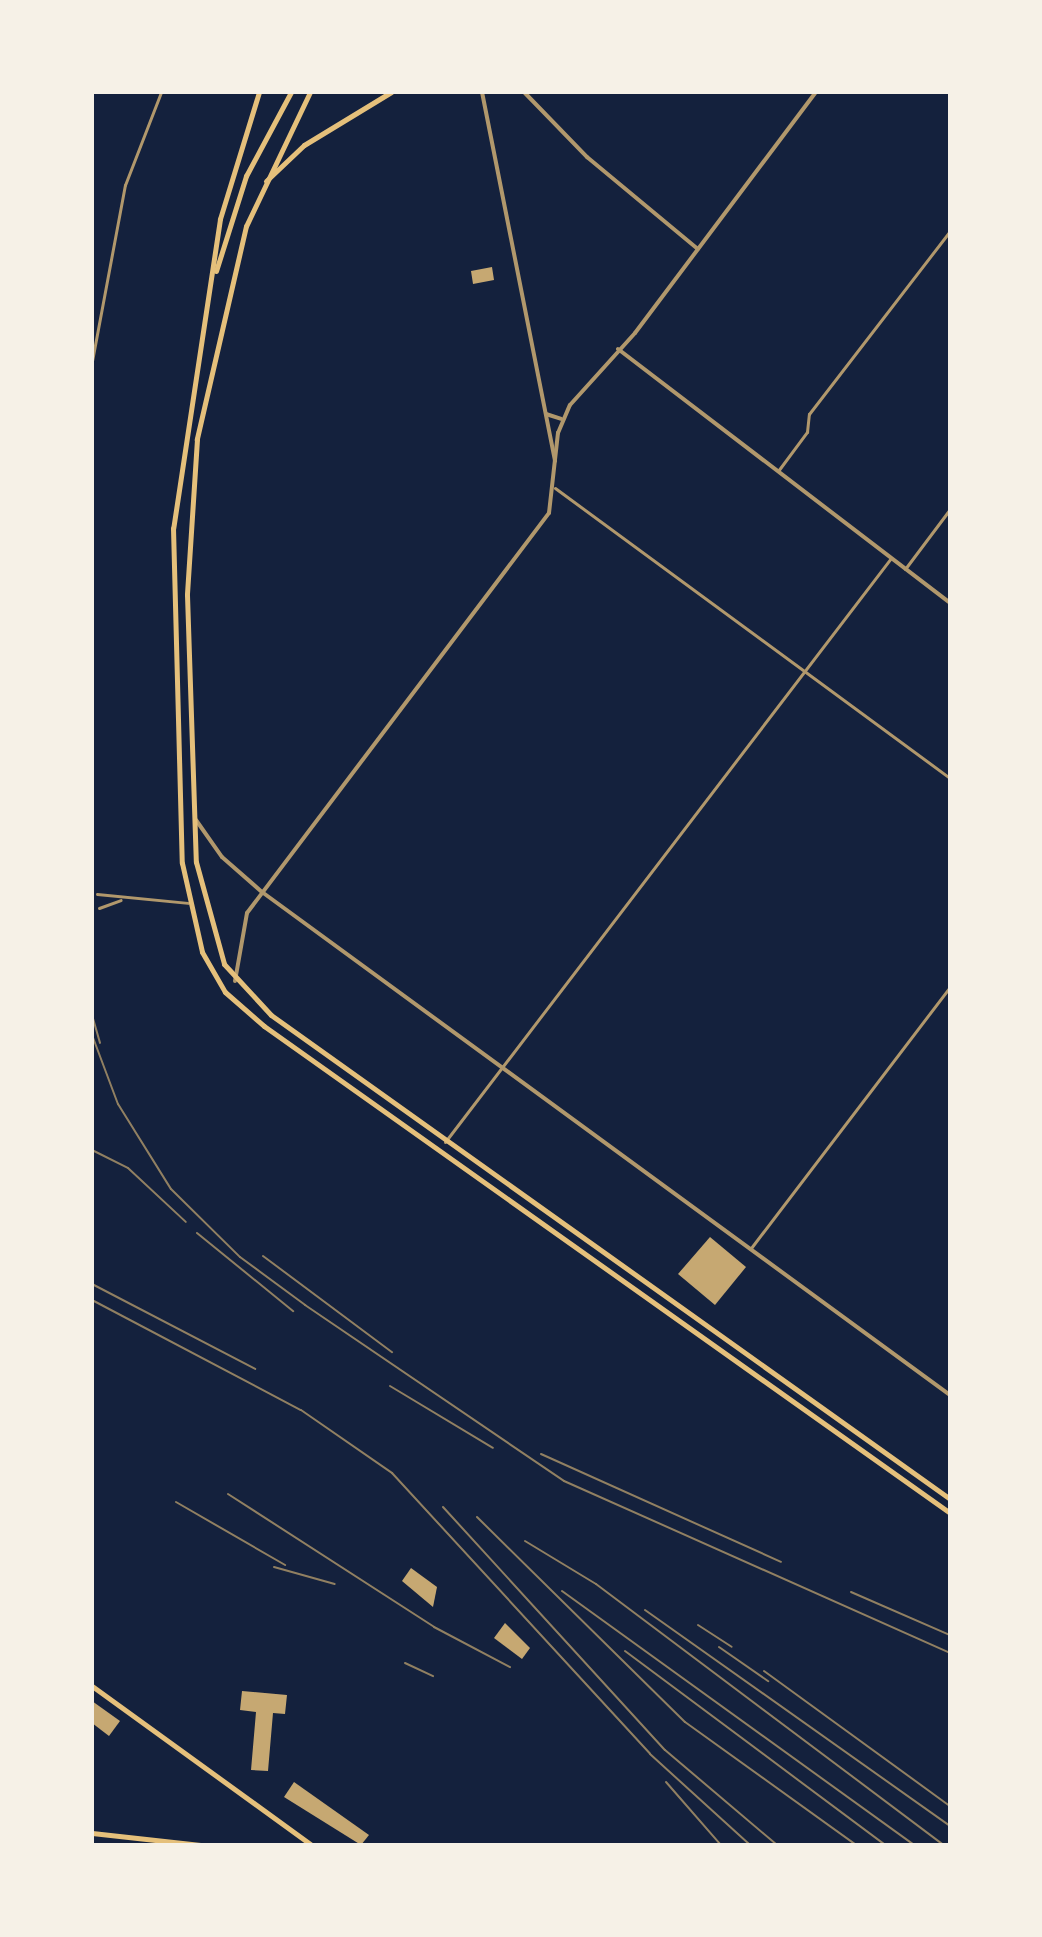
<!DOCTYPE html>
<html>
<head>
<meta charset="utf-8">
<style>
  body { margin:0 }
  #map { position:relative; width:1042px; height:1937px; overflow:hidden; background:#14213d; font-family:Barlow,sans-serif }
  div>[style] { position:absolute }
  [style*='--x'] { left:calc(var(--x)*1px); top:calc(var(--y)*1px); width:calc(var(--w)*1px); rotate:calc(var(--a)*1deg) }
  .building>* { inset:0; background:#c6a872 }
  .minor>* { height:3px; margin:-1.5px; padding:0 1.5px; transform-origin:1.5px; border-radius:1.5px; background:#b1986c }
  .tertiary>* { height:4px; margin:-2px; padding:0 2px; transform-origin:2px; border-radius:2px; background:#b1986c }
  .secondary>* { height:5px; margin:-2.5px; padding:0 2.5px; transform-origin:2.5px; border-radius:2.5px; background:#e5c07b }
  .primary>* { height:5px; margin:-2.5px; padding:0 2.5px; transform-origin:2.5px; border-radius:2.5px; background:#e5c07b }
  .rail>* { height:2px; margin:-1px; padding:0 1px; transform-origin:1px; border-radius:1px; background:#918062 }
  span { translate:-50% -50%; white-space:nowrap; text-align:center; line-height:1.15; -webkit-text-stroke:8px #f6f1e7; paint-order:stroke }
  .frame { position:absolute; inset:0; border:94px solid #f6f1e7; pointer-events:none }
</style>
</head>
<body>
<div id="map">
  <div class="building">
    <i style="clip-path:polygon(492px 267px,494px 280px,473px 284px,471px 271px)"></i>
    <i style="clip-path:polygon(710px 1237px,746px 1267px,715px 1305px,678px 1274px)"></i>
    <i style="clip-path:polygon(411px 1568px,437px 1587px,433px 1607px,402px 1581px)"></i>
    <i style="clip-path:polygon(505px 1623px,530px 1648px,522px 1659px,494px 1638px)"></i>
    <i style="clip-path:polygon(242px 1691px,287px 1695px,285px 1714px,273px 1713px,268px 1771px,251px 1770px,256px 1712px,240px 1710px)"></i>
    <i style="clip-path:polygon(92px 1701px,120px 1721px,109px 1736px,92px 1723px)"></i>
    <i style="clip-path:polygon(294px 1782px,369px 1835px,361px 1845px,284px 1797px)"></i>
  </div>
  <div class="minor">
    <i style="--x:92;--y:361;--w:179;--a:-79.4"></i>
    <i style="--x:125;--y:185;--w:100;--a:-68.8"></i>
    <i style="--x:778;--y:471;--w:49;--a:-53.4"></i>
    <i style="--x:807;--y:432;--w:18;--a:-84"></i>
    <i style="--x:809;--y:414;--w:231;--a:-52.4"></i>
    <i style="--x:555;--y:488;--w:490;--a:36.3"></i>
    <i style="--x:905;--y:569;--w:75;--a:-53.1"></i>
    <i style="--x:97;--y:894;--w:91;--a:5.6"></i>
    <i style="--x:99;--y:908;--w:23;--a:-20"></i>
    <i style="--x:445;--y:1142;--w:735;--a:-52.63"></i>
    <i style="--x:751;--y:1248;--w:328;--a:-52.7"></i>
  </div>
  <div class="tertiary">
    <i style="--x:482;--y:92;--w:376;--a:78.8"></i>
    <i style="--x:524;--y:92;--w:91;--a:45.9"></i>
    <i style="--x:587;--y:157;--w:144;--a:39.7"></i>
    <i style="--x:618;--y:349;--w:418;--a:37.4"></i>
    <i style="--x:546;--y:414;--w:16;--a:18"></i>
    <i style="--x:196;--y:820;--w:45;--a:54.9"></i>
    <i style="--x:222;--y:857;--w:53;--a:41.2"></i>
    <i style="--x:262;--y:892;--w:852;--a:36.17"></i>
    <i style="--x:235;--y:981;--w:69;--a:-80"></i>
    <i style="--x:247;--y:913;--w:501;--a:-52.95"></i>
    <i style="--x:549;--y:513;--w:81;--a:-83.6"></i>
    <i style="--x:558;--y:433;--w:30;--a:-67"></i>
    <i style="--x:570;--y:405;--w:97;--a:-47.9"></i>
    <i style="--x:635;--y:333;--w:301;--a:-53.1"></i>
  </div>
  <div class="secondary">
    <i style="--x:92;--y:1686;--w:271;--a:35.9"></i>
  </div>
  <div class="primary">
    <i style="--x:259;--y:92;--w:133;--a:107.1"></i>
    <i style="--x:220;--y:219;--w:313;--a:98.6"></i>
    <i style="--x:173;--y:528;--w:335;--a:88.5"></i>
    <i style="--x:182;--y:863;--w:91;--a:77.3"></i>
    <i style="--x:202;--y:952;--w:46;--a:60.1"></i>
    <i style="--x:225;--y:992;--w:52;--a:41.1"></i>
    <i style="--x:264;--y:1026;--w:841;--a:35.37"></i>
    <i style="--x:310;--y:92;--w:148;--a:115.5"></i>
    <i style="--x:246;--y:226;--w:219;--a:103"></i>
    <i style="--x:197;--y:439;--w:156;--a:93.7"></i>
    <i style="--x:187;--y:595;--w:267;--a:88.1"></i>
    <i style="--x:196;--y:862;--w:106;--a:74.6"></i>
    <i style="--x:224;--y:964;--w:69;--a:47.3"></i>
    <i style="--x:271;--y:1015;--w:834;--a:35.48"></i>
    <i style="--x:266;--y:181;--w:52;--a:-43.5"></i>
    <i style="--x:304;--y:145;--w:102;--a:-31.3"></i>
    <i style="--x:216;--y:271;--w:100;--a:-72.5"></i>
    <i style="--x:246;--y:176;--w:95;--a:-61.8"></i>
    <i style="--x:92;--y:1833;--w:109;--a:6.3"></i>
  </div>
  <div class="rail">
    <i style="--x:92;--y:1015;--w:29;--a:74"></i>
    <i style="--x:92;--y:1035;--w:74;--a:69.4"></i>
    <i style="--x:118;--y:1104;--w:100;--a:58.1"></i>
    <i style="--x:171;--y:1189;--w:97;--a:44.6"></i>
    <i style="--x:240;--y:1257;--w:81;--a:36.4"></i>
    <i style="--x:305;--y:1305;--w:313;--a:34.2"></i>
    <i style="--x:564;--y:1481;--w:423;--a:24"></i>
    <i style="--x:92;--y:1150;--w:40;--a:26.6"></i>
    <i style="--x:128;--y:1168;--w:79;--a:43"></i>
    <i style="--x:197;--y:1233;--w:124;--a:39.1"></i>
    <i style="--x:263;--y:1256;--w:161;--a:36.7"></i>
    <i style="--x:92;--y:1284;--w:184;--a:27.5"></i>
    <i style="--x:92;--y:1300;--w:236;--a:27.8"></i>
    <i style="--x:301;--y:1410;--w:111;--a:34.7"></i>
    <i style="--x:392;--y:1473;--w:381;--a:47.4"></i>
    <i style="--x:650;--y:1754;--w:135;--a:42.3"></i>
    <i style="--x:390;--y:1386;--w:120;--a:31"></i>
    <i style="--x:541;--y:1454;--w:263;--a:24.2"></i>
    <i style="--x:228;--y:1494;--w:245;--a:32.8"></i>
    <i style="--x:434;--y:1627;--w:86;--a:27.8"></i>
    <i style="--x:176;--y:1502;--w:126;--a:30"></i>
    <i style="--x:443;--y:1507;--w:329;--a:47.6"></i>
    <i style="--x:665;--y:1750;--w:147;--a:40.3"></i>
    <i style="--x:477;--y:1517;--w:292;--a:44.6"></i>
    <i style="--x:685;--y:1722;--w:211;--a:35.7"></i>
    <i style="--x:525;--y:1541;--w:83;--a:31.2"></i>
    <i style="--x:596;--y:1584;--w:434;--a:36.9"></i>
    <i style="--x:274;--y:1567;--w:63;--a:15.6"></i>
    <i style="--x:562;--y:1591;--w:434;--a:35.8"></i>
    <i style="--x:851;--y:1592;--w:108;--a:23.5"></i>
    <i style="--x:645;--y:1610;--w:374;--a:35.3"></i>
    <i style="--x:698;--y:1625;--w:40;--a:32.9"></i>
    <i style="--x:719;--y:1647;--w:60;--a:34.8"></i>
    <i style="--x:625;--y:1651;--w:324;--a:36.7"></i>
    <i style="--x:405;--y:1663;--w:31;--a:25"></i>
    <i style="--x:764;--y:1671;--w:230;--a:36"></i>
    <i style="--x:666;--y:1782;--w:84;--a:48.9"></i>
  </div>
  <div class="frame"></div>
</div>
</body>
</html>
